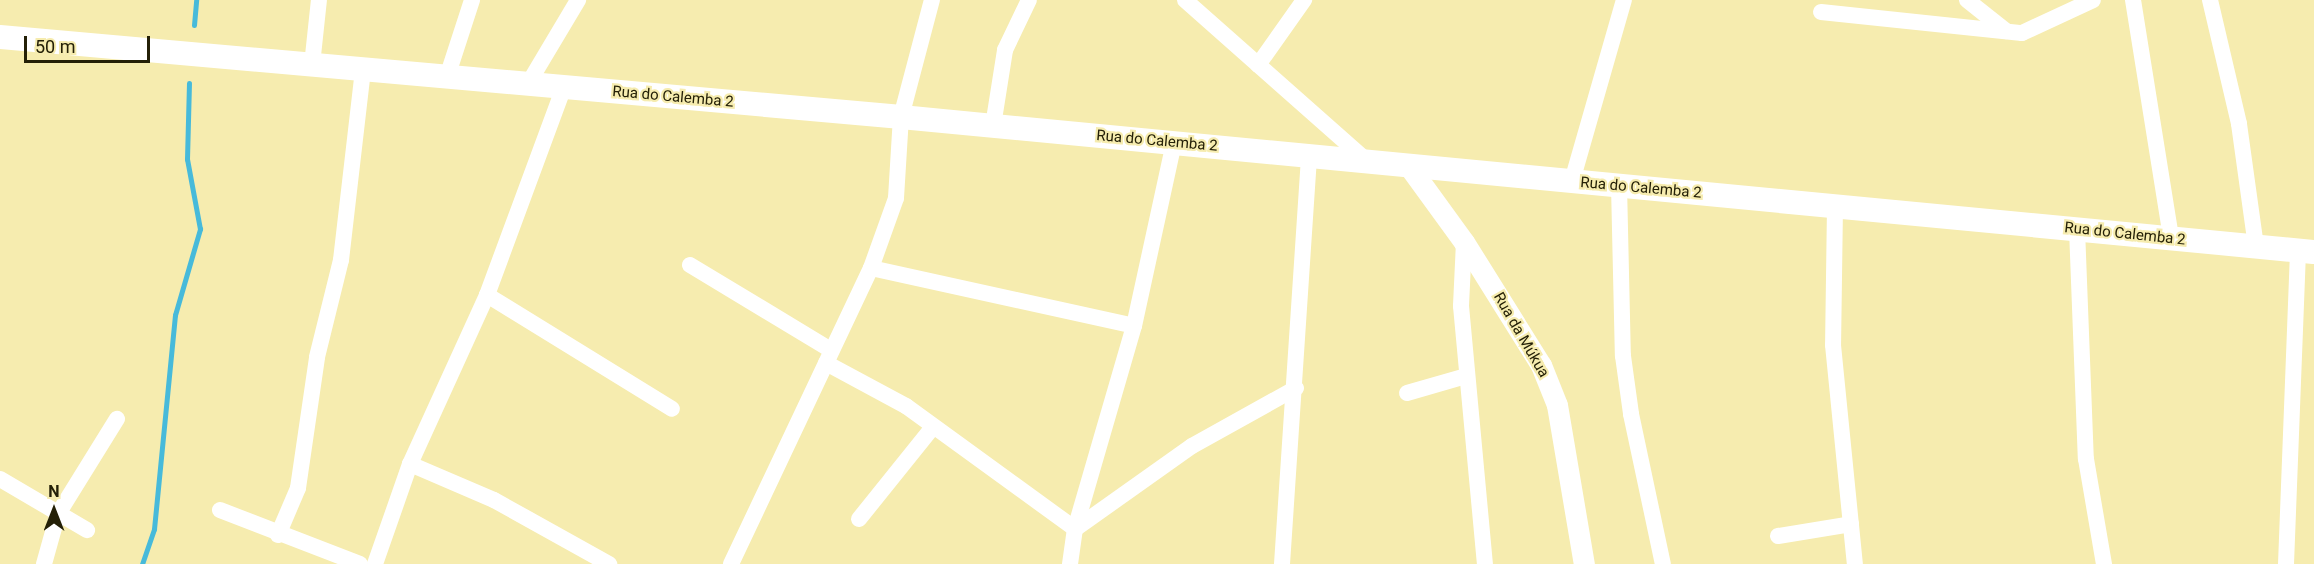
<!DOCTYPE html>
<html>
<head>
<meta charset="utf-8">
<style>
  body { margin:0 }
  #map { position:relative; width:2314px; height:564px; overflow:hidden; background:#f6ecaf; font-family:Roboto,sans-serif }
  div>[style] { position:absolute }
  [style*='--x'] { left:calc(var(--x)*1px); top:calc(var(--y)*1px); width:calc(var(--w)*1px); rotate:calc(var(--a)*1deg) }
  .stream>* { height:5px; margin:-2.5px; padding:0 2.5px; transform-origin:2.5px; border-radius:2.5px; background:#47bada }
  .minor>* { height:16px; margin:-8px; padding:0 8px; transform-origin:8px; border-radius:8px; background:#fff }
  .tertiary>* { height:21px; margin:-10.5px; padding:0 10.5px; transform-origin:10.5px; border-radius:10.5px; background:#fff }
  .secondary>* { height:24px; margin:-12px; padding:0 12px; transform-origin:12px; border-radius:12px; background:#fff }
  span { translate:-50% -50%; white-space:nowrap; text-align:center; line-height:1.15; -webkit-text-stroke:4.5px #f6ecaf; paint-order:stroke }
  .street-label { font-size:15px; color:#242007 }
  .north { position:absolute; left:24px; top:480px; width:60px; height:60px; -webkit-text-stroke:4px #f6ecaf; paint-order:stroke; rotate:0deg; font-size:16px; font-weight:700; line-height:24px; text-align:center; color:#242007 }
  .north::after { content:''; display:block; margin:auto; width:21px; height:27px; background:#242007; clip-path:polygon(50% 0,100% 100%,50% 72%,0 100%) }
  .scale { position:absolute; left:24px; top:36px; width:126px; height:27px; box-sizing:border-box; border:3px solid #242007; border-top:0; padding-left:8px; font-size:18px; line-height:21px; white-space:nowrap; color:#242007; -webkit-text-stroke:4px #f6ecaf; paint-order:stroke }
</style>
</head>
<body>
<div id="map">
  <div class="stream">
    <i style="--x:194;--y:25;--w:25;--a:-85"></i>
    <i style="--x:142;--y:564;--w:37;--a:-71"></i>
    <i style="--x:154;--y:529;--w:215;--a:-84.4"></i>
    <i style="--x:175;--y:315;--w:90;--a:-73.8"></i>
    <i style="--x:200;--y:229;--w:71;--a:-100.5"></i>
    <i style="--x:187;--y:159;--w:76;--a:-88.5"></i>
  </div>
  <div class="minor">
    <i style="--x:1185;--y:0;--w:243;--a:41.5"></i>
    <i style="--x:1967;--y:0;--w:50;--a:38.5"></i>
    <i style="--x:2133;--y:0;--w:241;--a:80.9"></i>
    <i style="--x:2210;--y:0;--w:127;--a:76.8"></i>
    <i style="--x:2239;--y:124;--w:123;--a:82.1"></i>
    <i style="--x:1821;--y:12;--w:202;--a:6"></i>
    <i style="--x:2022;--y:33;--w:78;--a:-24.9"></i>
    <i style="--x:312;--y:65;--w:65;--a:-83.9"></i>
    <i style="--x:1258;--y:65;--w:80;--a:-54.7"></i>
    <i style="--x:447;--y:77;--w:81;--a:-72"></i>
    <i style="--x:528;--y:84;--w:98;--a:-59.2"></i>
    <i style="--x:993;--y:126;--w:77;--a:-81"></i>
    <i style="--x:1005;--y:50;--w:55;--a:-64.4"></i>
    <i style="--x:1572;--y:181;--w:188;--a:-74"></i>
    <i style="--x:1619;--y:185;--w:171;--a:88.7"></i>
    <i style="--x:1623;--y:356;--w:59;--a:82.1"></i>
    <i style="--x:1631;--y:414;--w:153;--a:78"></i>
    <i style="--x:1835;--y:206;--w:139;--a:90.8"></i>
    <i style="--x:1833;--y:345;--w:220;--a:84.3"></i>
    <i style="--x:2077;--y:229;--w:230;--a:87.8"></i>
    <i style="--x:2086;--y:459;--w:107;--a:80.3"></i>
    <i style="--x:1464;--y:242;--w:64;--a:92.7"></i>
    <i style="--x:1461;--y:306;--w:259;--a:84.7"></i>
    <i style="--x:690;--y:265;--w:165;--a:31.1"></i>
    <i style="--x:871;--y:268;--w:269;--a:12.4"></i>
    <i style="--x:487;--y:295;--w:217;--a:31.6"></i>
    <i style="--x:826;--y:363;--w:91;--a:28.3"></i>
    <i style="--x:906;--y:406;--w:209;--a:36"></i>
    <i style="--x:1075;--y:529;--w:143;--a:-35.4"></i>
    <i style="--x:1192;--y:446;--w:119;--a:-29.1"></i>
    <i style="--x:1407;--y:393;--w:61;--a:-16.1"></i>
    <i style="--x:410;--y:464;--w:91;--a:23.2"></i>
    <i style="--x:494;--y:500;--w:132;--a:29.1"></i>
    <i style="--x:0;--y:479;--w:101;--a:30.4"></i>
    <i style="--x:220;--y:510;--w:150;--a:21.1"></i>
    <i style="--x:859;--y:519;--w:118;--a:-51.2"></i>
    <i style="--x:278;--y:535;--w:51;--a:-66.9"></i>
    <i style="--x:298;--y:488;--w:132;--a:-81.7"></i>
    <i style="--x:317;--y:357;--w:100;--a:-76.1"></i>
    <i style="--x:341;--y:260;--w:192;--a:-83.4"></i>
    <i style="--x:1778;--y:536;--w:74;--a:-9.3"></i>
    <i style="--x:44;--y:564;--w:52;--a:-74.4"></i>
    <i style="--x:58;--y:514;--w:112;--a:-58.2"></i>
    <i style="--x:375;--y:564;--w:106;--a:-70.7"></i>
    <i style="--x:410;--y:464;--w:186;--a:-65.5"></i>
    <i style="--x:487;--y:295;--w:222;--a:-69.7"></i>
    <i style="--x:731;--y:564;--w:327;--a:-64.7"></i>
    <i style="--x:871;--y:268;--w:74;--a:-70.3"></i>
    <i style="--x:896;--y:198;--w:81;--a:-86.5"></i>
    <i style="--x:901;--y:117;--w:121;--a:-75.2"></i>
    <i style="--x:1070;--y:564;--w:35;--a:-82"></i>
    <i style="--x:1075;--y:529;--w:211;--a:-73.8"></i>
    <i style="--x:1134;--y:326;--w:187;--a:-77.7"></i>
    <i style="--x:1282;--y:564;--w:409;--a:-86.2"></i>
    <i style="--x:2286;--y:564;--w:314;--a:-87.8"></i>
  </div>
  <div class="tertiary">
    <i style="--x:1408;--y:165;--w:95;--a:54"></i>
    <i style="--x:1464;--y:242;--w:145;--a:58"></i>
    <i style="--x:1541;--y:365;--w:43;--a:68.2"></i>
    <i style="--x:1557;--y:405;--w:161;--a:80.4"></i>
  </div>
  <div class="secondary">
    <i style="--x:0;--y:37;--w:905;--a:5.07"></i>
    <i style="--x:901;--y:117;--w:1419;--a:5.46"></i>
  </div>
  <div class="street-label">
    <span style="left:673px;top:97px;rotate:5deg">Rua do Calemba 2</span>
    <span style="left:1157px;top:141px;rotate:5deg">Rua do Calemba 2</span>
    <span style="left:1641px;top:188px;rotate:5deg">Rua do Calemba 2</span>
    <span style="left:2125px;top:234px;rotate:6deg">Rua do Calemba 2</span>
    <span style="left:1521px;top:335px;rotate:60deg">Rua da Múkua</span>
  </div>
  <div class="north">N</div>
  <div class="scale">50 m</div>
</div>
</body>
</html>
